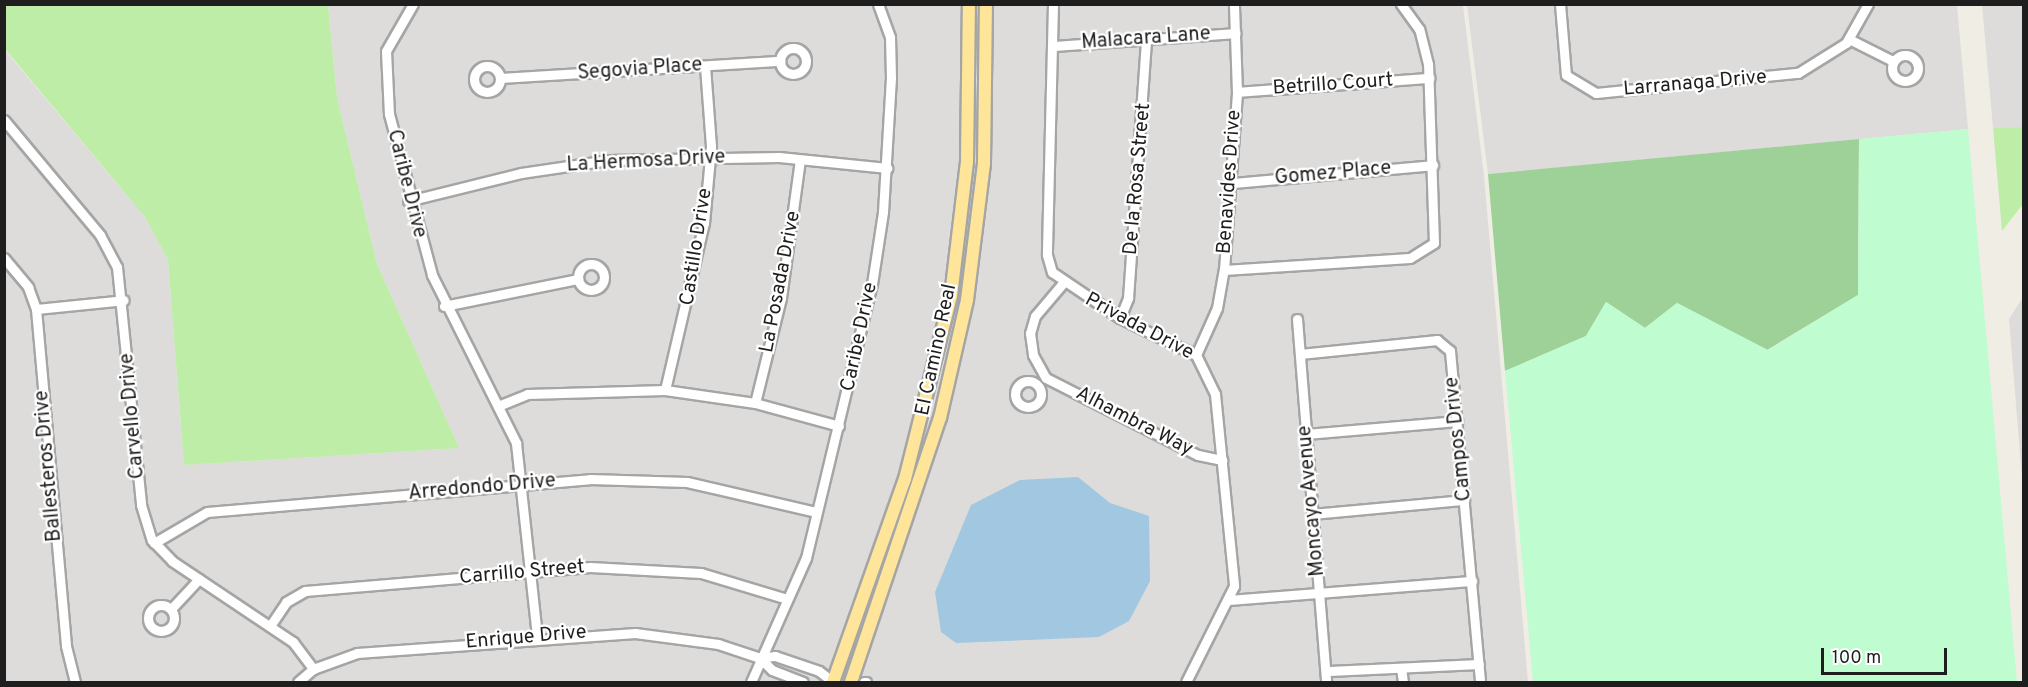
<!DOCTYPE html>
<html>
<head>
<meta charset="utf-8">
<style>
  body { margin:0 }
  #map { position:relative; width:2028px; height:687px; overflow:hidden; background:#f0eee4; font-family:Overpass,sans-serif }
  div>[style] { position:absolute }
  [style*='--x'] { left:calc(var(--x)*1px); top:calc(var(--y)*1px); width:calc(var(--w)*1px); rotate:calc(var(--a)*1deg) }
  .residential>* { inset:0; background:#dddcdb }
  .grass>* { inset:0; background:#bdeda7 }
  .forest>* { inset:0; background:#9dd197 }
  .park>* { inset:0; background:#bffccf }
  .water>* { inset:0; background:#a2c7e0 }
  .roads { filter:drop-shadow(2px 0 #a5a5a5) drop-shadow(-2px 0 #a5a5a5) drop-shadow(0 2px #a5a5a5) drop-shadow(0 -2px #a5a5a5) }
  .minor>* { height:9px; margin:-4.5px; padding:0 4.5px; transform-origin:4.5px; border-radius:4.5px; background:#fff }
  .minor>.ring { margin:-4.5px; padding:0; box-sizing:content-box; background:none; border:9px solid #fff; border-radius:50% }
  .major>* { height:12px; margin:-6px; padding:0 6px; transform-origin:6px; border-radius:6px; background:#ffe59a }
  span { translate:-50% -50%; white-space:nowrap; text-align:center; line-height:1.15; -webkit-text-stroke:4.5px #fff; paint-order:stroke }
  .street-label { font-size:20px; color:#1e1e1e }
  .frame { position:absolute; inset:0; border:6px solid #1e1e1e; pointer-events:none }
  .scale { position:absolute; left:1821px; top:648px; width:126px; height:27px; box-sizing:border-box; border:3px solid #1e1e1e; border-top:0; padding-left:8px; font-size:18px; line-height:21px; white-space:nowrap; color:#1e1e1e; -webkit-text-stroke:4px #fff; paint-order:stroke }
</style>
</head>
<body>
<div id="map">
  <div class="residential">
    <i style="clip-path:polygon(328px 5px,1463px 5px,1484px 176px,1528px 682px,5px 682px,4px 49px,145px 217px,168px 260px,184px 465px,459px 448px,377px 264px,337px 98px)"></i>
    <i style="clip-path:polygon(1467px 5px,1957px 5px,1968px 129px,1488px 174px)"></i>
    <i style="clip-path:polygon(1982px 5px,2023px 5px,2023px 127px,1993px 128px)"></i>
    <i style="clip-path:polygon(2023px 297px,2023px 491px,2009px 319px)"></i>
  </div>
  <div class="grass">
    <i style="clip-path:polygon(4px 5px,328px 5px,337px 98px,377px 264px,459px 448px,184px 465px,168px 260px,145px 217px,5px 49px)"></i>
    <i style="clip-path:polygon(2023px 127px,2023px 204px,2002px 231px,1993px 128px)"></i>
  </div>
  <div class="forest">
    <i style="clip-path:polygon(1859px 139px,1858px 295px,1767px 350px,1677px 303px,1645px 328px,1606px 302px,1586px 336px,1505px 371px,1488px 174px)"></i>
  </div>
  <div class="park">
    <i style="clip-path:polygon(1968px 129px,2017px 682px,1533px 682px,1505px 371px,1586px 336px,1606px 302px,1645px 328px,1677px 303px,1768px 350px,1858px 295px,1859px 139px)"></i>
  </div>
  <div class="water">
    <i style="clip-path:polygon(1078px 477px,1110px 503px,1149px 516px,1150px 581px,1129px 621px,1099px 637px,956px 643px,941px 632px,935px 592px,971px 505px,1020px 480px)"></i>
  </div>
  <div class="roads">
    <div class="minor">
      <i style="--x:413;--y:4;--w:54;--a:119.9"></i>
      <i style="--x:386;--y:51;--w:63;--a:87.3"></i>
      <i style="--x:389;--y:114;--w:167;--a:75"></i>
      <i style="--x:432;--y:275;--w:188;--a:63.4"></i>
      <i style="--x:516;--y:443;--w:195;--a:83.8"></i>
      <i style="--x:1053;--y:4;--w:251;--a:91.4"></i>
      <i style="--x:1047;--y:255;--w:18;--a:74"></i>
      <i style="--x:1052;--y:272;--w:82;--a:34.1"></i>
      <i style="--x:1120;--y:318;--w:85;--a:26"></i>
      <i style="--x:1196;--y:355;--w:43;--a:64"></i>
      <i style="--x:1215;--y:394;--w:193;--a:84.3"></i>
      <i style="--x:1234;--y:586;--w:107;--a:116.6"></i>
      <i style="--x:1560;--y:4;--w:71;--a:85.2"></i>
      <i style="--x:1566;--y:75;--w:35;--a:31"></i>
      <i style="--x:1596;--y:93;--w:203;--a:-5.7"></i>
      <i style="--x:1798;--y:73;--w:57;--a:-32"></i>
      <i style="--x:1846;--y:43;--w:45;--a:-60.6"></i>
      <i style="--x:1849;--y:39;--w:49;--a:26.6"></i>
      <i style="--x:1055;--y:46;--w:181;--a:-4.1"></i>
      <i class="ring" style="left:780px;top:48px;width:17px;height:17px"></i>
      <i class="ring" style="left:1892px;top:55px;width:17px;height:17px"></i>
      <i class="ring" style="left:474px;top:66px;width:17px;height:17px"></i>
      <i style="--x:500;--y:78;--w:281;--a:-3.5"></i>
      <i style="--x:1237;--y:92;--w:193;--a:-4.2"></i>
      <i style="--x:4;--y:120;--w:150;--a:50.1"></i>
      <i style="--x:100;--y:235;--w:36;--a:62"></i>
      <i style="--x:117;--y:267;--w:239;--a:84.2"></i>
      <i style="--x:141;--y:505;--w:37;--a:73"></i>
      <i style="--x:152;--y:540;--w:29;--a:46"></i>
      <i style="--x:172;--y:561;--w:146;--a:33.8"></i>
      <i style="--x:293;--y:642;--w:34;--a:53"></i>
      <i style="--x:1232;--y:183;--w:202;--a:-5.1"></i>
      <i style="--x:408;--y:201;--w:116;--a:-13.9"></i>
      <i style="--x:521;--y:173;--w:89;--a:-8.4"></i>
      <i style="--x:609;--y:160;--w:170;--a:-1"></i>
      <i style="--x:779;--y:157;--w:109;--a:5.8"></i>
      <i style="--x:4;--y:258;--w:38;--a:50"></i>
      <i style="--x:28;--y:287;--w:23;--a:70"></i>
      <i style="--x:36;--y:309;--w:338;--a:84.9"></i>
      <i style="--x:66;--y:646;--w:37;--a:76"></i>
      <i class="ring" style="left:578px;top:264px;width:17px;height:17px"></i>
      <i style="--x:1224;--y:270;--w:186;--a:-3.7"></i>
      <i style="--x:1410;--y:258;--w:28;--a:-32"></i>
      <i style="--x:1434;--y:243;--w:179;--a:-91.9"></i>
      <i style="--x:1428;--y:64;--w:36;--a:-104"></i>
      <i style="--x:1419;--y:29;--w:31;--a:-126"></i>
      <i style="--x:1063;--y:283;--w:43;--a:130.3"></i>
      <i style="--x:1035;--y:316;--w:18;--a:106"></i>
      <i style="--x:1030;--y:333;--w:22;--a:82"></i>
      <i style="--x:1033;--y:355;--w:26;--a:61"></i>
      <i style="--x:1046;--y:378;--w:170;--a:26.9"></i>
      <i style="--x:1198;--y:455;--w:25;--a:12"></i>
      <i style="--x:444;--y:306;--w:137;--a:-11.4"></i>
      <i style="--x:36;--y:309;--w:88;--a:-5.8"></i>
      <i style="--x:1120;--y:318;--w:22;--a:-68"></i>
      <i style="--x:1128;--y:298;--w:260;--a:-86"></i>
      <i style="--x:1297;--y:319;--w:364;--a:85.4"></i>
      <i style="--x:1300;--y:354;--w:138;--a:-5.8"></i>
      <i style="--x:1437;--y:340;--w:17;--a:40"></i>
      <i style="--x:1450;--y:351;--w:332;--a:84.8"></i>
      <i style="--x:1196;--y:355;--w:51;--a:-65.9"></i>
      <i style="--x:1217;--y:308;--w:39;--a:-80"></i>
      <i style="--x:1224;--y:270;--w:178;--a:-85.8"></i>
      <i style="--x:1237;--y:92;--w:88;--a:-92"></i>
      <i class="ring" style="left:1015px;top:381px;width:17px;height:17px"></i>
      <i style="--x:665;--y:390;--w:171;--a:-76.9"></i>
      <i style="--x:704;--y:223;--w:77;--a:-84.8"></i>
      <i style="--x:711;--y:146;--w:80;--a:-94.3"></i>
      <i style="--x:755;--y:403;--w:108;--a:-76.1"></i>
      <i style="--x:781;--y:298;--w:139;--a:-82.2"></i>
      <i style="--x:498;--y:406;--w:31;--a:-22"></i>
      <i style="--x:527;--y:394;--w:138;--a:-1.7"></i>
      <i style="--x:665;--y:390;--w:91;--a:8.2"></i>
      <i style="--x:755;--y:403;--w:87;--a:15.3"></i>
      <i style="--x:1306;--y:434;--w:152;--a:-4.9"></i>
      <i style="--x:1312;--y:514;--w:153;--a:-5.3"></i>
      <i style="--x:154;--y:543;--w:61;--a:-30.3"></i>
      <i style="--x:207;--y:512;--w:384;--a:-4.9"></i>
      <i style="--x:590;--y:479;--w:97;--a:1.8"></i>
      <i style="--x:687;--y:482;--w:132;--a:13.1"></i>
      <i style="--x:1230;--y:600;--w:243;--a:-4.5"></i>
      <i class="ring" style="left:148px;top:605px;width:17px;height:17px"></i>
      <i style="--x:171;--y:609;--w:41;--a:-47"></i>
      <i style="--x:270;--y:626;--w:29;--a:-56"></i>
      <i style="--x:286;--y:602;--w:22;--a:-30"></i>
      <i style="--x:305;--y:591;--w:286;--a:-4.8"></i>
      <i style="--x:590;--y:567;--w:111;--a:3.1"></i>
      <i style="--x:701;--y:573;--w:90;--a:16.8"></i>
      <i style="--x:760;--y:658;--w:17;--a:45"></i>
      <i style="--x:772;--y:670;--w:33;--a:21"></i>
      <i style="--x:1401;--y:668;--w:14;--a:82"></i>
      <i style="--x:1329;--y:671;--w:150;--a:-2.7"></i>
      <i style="--x:298;--y:682;--w:20;--a:-41"></i>
      <i style="--x:313;--y:669;--w:47;--a:-20"></i>
      <i style="--x:357;--y:653;--w:279;--a:-4.1"></i>
      <i style="--x:635;--y:633;--w:84;--a:7.5"></i>
      <i style="--x:718;--y:644;--w:44;--a:18.4"></i>
      <i style="--x:760;--y:658;--w:15;--a:-8"></i>
      <i style="--x:775;--y:656;--w:46;--a:18.8"></i>
      <i style="--x:819;--y:671;--w:18;--a:38"></i>
      <i style="--x:751;--y:682;--w:136;--a:-66.1"></i>
      <i style="--x:806;--y:558;--w:282;--a:-76.5"></i>
      <i style="--x:872;--y:284;--w:73;--a:-81.3"></i>
      <i style="--x:883;--y:212;--w:134;--a:-86.6"></i>
      <i style="--x:891;--y:78;--w:41;--a:-91.4"></i>
      <i style="--x:890;--y:37;--w:35;--a:-110"></i>
      <i style="--x:864;--y:682;--w:2;--a:0"></i>
    </div>
    <div class="major">
      <i style="--x:833;--y:682;--w:215;--a:-70.5"></i>
      <i style="--x:905;--y:479;--w:189;--a:-75.9"></i>
      <i style="--x:951;--y:296;--w:136;--a:-83.2"></i>
      <i style="--x:967;--y:161;--w:157;--a:-89.3"></i>
      <i style="--x:851;--y:682;--w:279;--a:-71.4"></i>
      <i style="--x:940;--y:418;--w:121;--a:-77.1"></i>
      <i style="--x:967;--y:300;--w:137;--a:-82.9"></i>
      <i style="--x:984;--y:164;--w:160;--a:-89.3"></i>
    </div>
  </div>
  <div class="street-label">
    <span style="left:1146px;top:39px;rotate:-4deg">Malacara Lane</span>
    <span style="left:640px;top:70px;rotate:-4deg">Segovia Place</span>
    <span style="left:1695px;top:84px;rotate:-5deg">Larranaga Drive</span>
    <span style="left:1333px;top:85px;rotate:-4deg">Betrillo Court</span>
    <span style="left:646px;top:162px;rotate:-3deg">La Hermosa Drive</span>
    <span style="left:1333px;top:174px;rotate:-5deg">Gomez Place</span>
    <span style="left:1138px;top:179px;rotate:-85deg">De la Rosa Street</span>
    <span style="left:1230px;top:182px;rotate:-86deg">Benavides Drive</span>
    <span style="left:406px;top:184px;rotate:76deg">Caribe Drive</span>
    <span style="left:697px;top:247px;rotate:-81deg">Castillo Drive</span>
    <span style="left:781px;top:282px;rotate:-79deg">La Posada Drive</span>
    <span style="left:1139px;top:327px;rotate:28deg">Privada Drive</span>
    <span style="left:860px;top:337px;rotate:-78deg">Caribe Drive</span>
    <span style="left:937px;top:350px;rotate:-78deg">El Camino Real</span>
    <span style="left:133px;top:416px;rotate:-95deg">Carvello Drive</span>
    <span style="left:1134px;top:422px;rotate:27deg">Alhambra Way</span>
    <span style="left:1459px;top:439px;rotate:-96deg">Campos Drive</span>
    <span style="left:49px;top:466px;rotate:-95deg">Ballesteros Drive</span>
    <span style="left:482px;top:488px;rotate:-5deg">Arredondo Drive</span>
    <span style="left:1312px;top:501px;rotate:-95deg">Moncayo Avenue</span>
    <span style="left:522px;top:573px;rotate:-5deg">Carrillo Street</span>
    <span style="left:526px;top:638px;rotate:-5deg">Enrique Drive</span>
  </div>
  <div class="frame"></div>
  <div class="scale">100 m</div>
</div>
</body>
</html>
